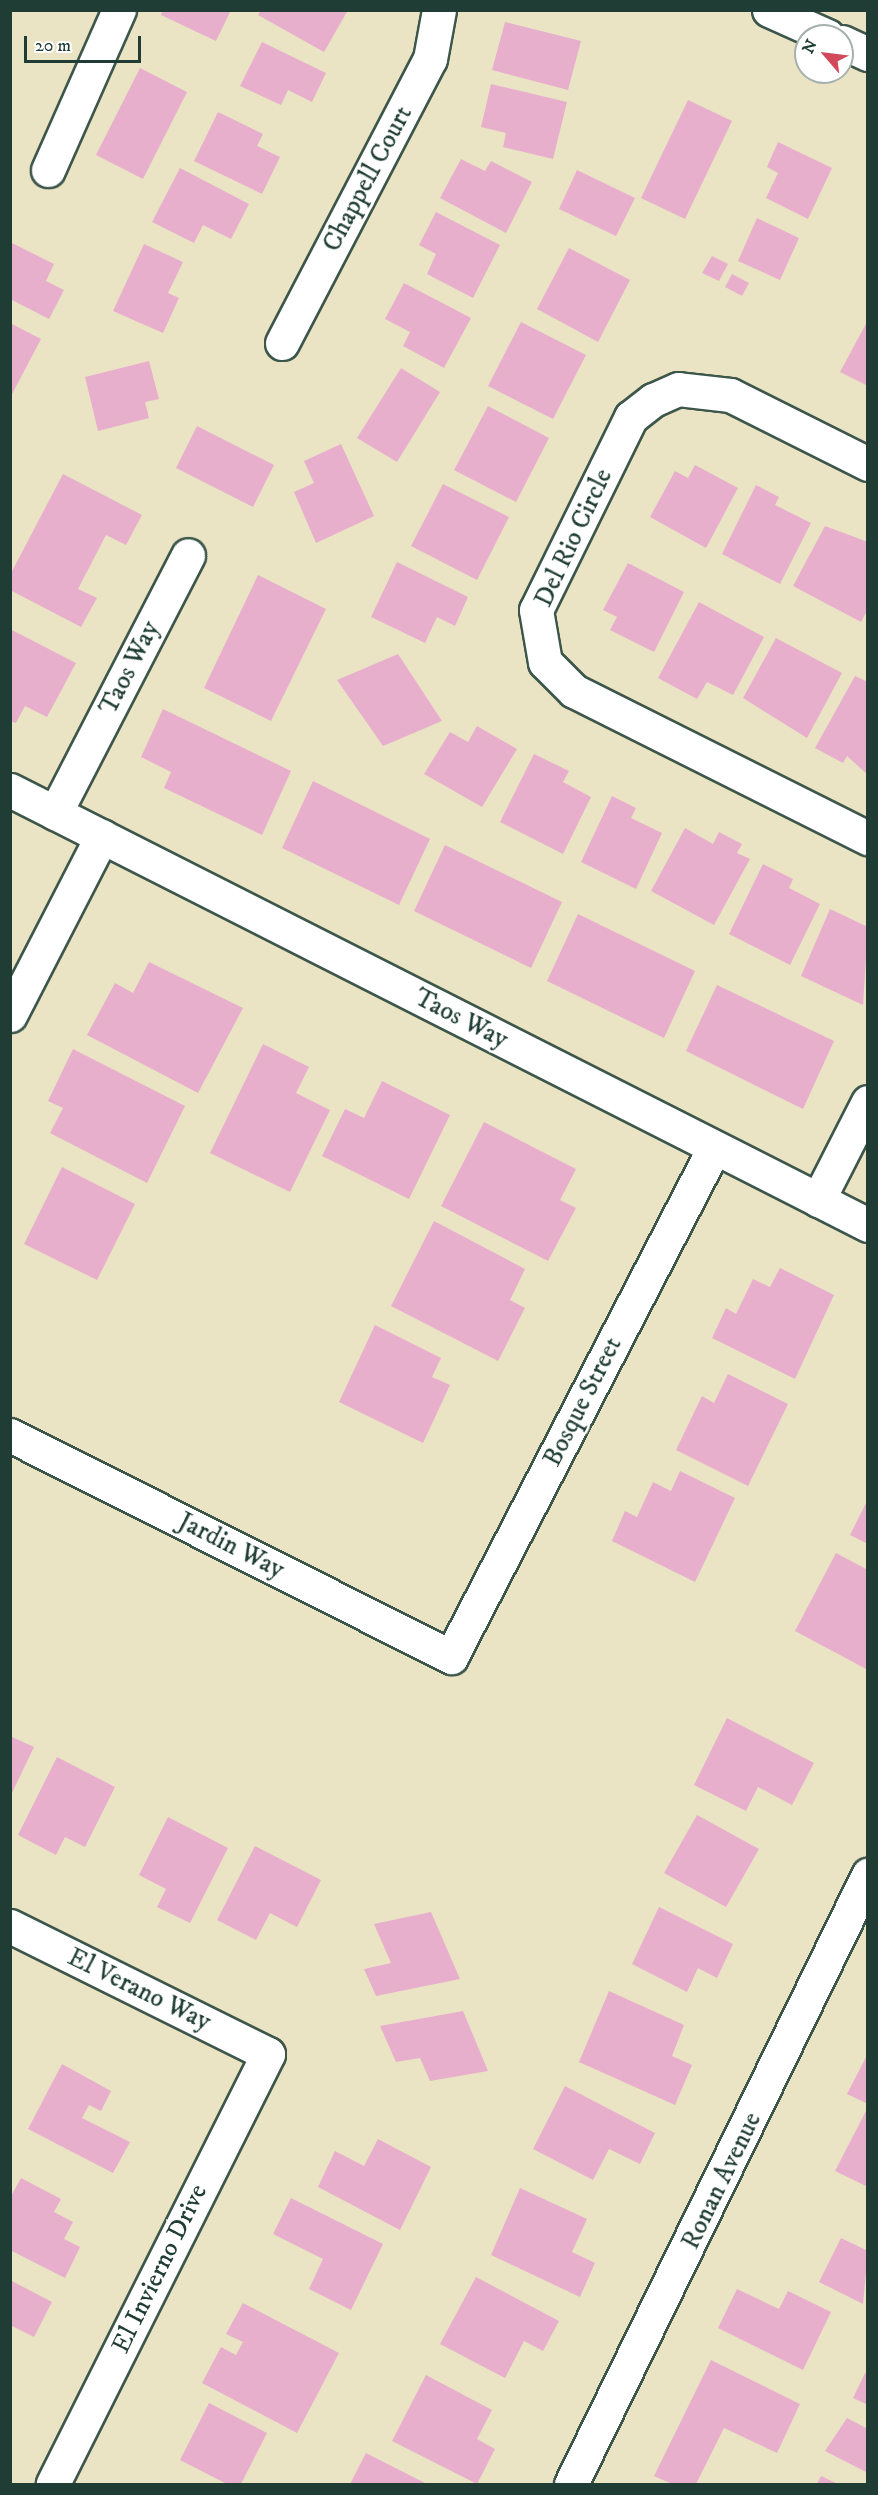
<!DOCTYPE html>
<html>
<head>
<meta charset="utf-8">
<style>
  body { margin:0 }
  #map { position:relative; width:878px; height:2495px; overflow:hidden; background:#eae4c5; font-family:"IM FELL DW Pica",serif }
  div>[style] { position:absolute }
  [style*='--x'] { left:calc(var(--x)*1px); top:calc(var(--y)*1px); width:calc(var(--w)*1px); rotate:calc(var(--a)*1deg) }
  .building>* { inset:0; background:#e7afcc }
  .roads { filter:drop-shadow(2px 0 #3d564a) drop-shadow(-2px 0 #3d564a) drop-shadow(0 2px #3d564a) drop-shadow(0 -2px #3d564a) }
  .minor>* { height:33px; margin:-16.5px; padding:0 16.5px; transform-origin:16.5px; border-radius:16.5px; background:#fff }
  span { translate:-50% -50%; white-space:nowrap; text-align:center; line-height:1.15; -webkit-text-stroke:5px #fff; paint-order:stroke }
  .street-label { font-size:26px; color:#1f3d34 }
  .frame { position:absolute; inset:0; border:12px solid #1f3d34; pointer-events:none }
  .north { position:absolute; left:794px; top:24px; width:60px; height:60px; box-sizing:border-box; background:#fff; border:2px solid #a5b1ae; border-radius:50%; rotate:298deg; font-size:16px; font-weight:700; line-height:24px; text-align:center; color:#1f3d34 }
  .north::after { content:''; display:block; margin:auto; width:21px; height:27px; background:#d1495b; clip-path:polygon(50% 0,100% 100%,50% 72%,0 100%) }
  .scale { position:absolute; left:24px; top:36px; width:117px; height:27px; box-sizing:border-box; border:3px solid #1f3d34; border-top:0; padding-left:8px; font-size:18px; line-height:21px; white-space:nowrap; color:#1f3d34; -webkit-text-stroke:4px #fff; paint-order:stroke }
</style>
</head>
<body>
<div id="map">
  <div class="building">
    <i style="clip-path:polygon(163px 10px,231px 10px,216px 41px,161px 15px)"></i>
    <i style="clip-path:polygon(261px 10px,348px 10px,324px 52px,258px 15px)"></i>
    <i style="clip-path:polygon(505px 22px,581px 41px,568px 90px,492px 70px)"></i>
    <i style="clip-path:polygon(262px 42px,326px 73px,312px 102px,288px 90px,281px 105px,240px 86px)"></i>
    <i style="clip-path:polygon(140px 68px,187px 92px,143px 179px,96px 155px)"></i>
    <i style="clip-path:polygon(491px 84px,567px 102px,553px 159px,503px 147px,506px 133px,481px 127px)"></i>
    <i style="clip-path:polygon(688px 100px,732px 121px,685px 219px,641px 198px)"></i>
    <i style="clip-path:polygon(218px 112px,263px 134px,257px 146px,280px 157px,262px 194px,194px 161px)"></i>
    <i style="clip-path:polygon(778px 142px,832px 168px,808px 219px,766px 198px,778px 173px,767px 167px)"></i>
    <i style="clip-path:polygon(461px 159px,485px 171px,491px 161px,532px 182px,506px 233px,440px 198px)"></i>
    <i style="clip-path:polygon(180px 168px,249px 204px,231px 239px,203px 225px,194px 243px,152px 222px)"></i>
    <i style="clip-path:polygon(577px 170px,635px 198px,616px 236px,559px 209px)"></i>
    <i style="clip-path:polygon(436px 212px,500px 245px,473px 298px,427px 274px,436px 254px,419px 245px)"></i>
    <i style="clip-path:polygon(757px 218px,799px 238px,780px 280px,738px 261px)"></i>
    <i style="clip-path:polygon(10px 242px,54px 264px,46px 281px,64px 290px,49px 319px,10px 299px)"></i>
    <i style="clip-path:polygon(144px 244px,183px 262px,168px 293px,179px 298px,163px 333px,113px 311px)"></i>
    <i style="clip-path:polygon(569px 248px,630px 280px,598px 342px,537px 309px)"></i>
    <i style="clip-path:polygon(712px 256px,728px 264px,719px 281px,702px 273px)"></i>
    <i style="clip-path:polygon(732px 274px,749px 283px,742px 296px,725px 287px)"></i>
    <i style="clip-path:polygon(404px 283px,471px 318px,444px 368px,403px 346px,410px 332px,385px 319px)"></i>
    <i style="clip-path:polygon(868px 320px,868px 386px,840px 372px)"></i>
    <i style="clip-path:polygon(521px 322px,586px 355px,553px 419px,488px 386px)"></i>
    <i style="clip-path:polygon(10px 323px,41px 339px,10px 398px)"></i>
    <i style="clip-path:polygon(149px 361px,159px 399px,145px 402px,149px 418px,98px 431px,85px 377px)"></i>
    <i style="clip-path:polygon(401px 368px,440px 392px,397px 462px,357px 438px)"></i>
    <i style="clip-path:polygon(488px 406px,549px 438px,516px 502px,454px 470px)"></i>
    <i style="clip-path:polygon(197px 426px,274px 465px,253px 507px,176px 468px)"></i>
    <i style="clip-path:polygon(341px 444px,374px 516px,316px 543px,294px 492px,314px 483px,304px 461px)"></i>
    <i style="clip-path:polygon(695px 465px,738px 488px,706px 548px,650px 517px,675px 471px,688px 478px)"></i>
    <i style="clip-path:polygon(63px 474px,142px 515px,126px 545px,106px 535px,78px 589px,97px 598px,81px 627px,10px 590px,10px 575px)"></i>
    <i style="clip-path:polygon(443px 484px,509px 517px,477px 580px,411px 546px)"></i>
    <i style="clip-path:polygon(756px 485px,779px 497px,775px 505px,811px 523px,780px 584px,722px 554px)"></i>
    <i style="clip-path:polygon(825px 526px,868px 542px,868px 609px,861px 622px,793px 586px)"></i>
    <i style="clip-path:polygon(397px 562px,468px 597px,455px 626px,437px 617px,425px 643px,371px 617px)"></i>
    <i style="clip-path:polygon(628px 563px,684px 592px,654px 652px,610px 630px,617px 617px,603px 610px)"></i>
    <i style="clip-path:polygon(258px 575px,326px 609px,271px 721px,204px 688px)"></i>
    <i style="clip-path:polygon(699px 602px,764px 637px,733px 695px,707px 682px,697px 699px,658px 678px)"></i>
    <i style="clip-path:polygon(10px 629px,76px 663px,47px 717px,25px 706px,16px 723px,10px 721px)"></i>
    <i style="clip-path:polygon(776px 638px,842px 673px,807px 738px,743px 698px)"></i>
    <i style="clip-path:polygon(398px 654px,442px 721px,383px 746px,337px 680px)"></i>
    <i style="clip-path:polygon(855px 676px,868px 682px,868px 775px,847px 756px,843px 763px,815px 748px)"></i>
    <i style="clip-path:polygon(163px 709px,291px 771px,262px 835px,164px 788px,171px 772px,141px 757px)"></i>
    <i style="clip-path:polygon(477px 726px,517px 749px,482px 807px,424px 774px,450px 732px,468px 742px)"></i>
    <i style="clip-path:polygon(534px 754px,569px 771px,563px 782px,591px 797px,563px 854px,500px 822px)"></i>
    <i style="clip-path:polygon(313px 781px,430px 839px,399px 905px,282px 848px)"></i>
    <i style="clip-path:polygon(612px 796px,636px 808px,631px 818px,662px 833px,636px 889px,581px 862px)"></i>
    <i style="clip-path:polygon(685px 828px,713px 844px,719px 832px,742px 844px,737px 853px,750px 859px,714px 925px,651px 891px)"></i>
    <i style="clip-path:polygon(445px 845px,562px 902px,531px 968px,414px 911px)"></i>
    <i style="clip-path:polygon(763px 864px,793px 879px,789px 888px,820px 904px,790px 965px,729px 934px)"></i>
    <i style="clip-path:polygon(830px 909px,868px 927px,863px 1005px,801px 976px)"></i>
    <i style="clip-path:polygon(578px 914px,695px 971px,664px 1038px,547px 981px)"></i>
    <i style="clip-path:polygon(149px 962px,243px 1008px,198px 1093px,87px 1035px,115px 983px,133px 993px)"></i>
    <i style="clip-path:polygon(717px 985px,834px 1041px,803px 1109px,686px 1051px)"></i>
    <i style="clip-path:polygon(263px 1044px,309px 1067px,296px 1093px,330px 1110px,290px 1192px,210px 1153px)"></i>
    <i style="clip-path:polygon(73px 1049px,185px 1106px,147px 1183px,50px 1133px,63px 1108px,48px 1101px)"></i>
    <i style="clip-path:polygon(382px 1081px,450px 1115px,409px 1199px,322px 1156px,345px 1109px,364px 1118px)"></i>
    <i style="clip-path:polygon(484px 1122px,576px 1169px,560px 1200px,576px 1208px,548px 1261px,441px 1206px)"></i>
    <i style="clip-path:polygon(62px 1167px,135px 1204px,97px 1280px,24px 1244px)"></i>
    <i style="clip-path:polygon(434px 1221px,525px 1269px,510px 1300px,525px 1308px,498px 1361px,391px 1306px)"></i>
    <i style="clip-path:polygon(780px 1268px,834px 1295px,795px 1379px,712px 1338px,726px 1308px,736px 1314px,753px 1279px,770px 1287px)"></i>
    <i style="clip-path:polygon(375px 1325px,441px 1358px,432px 1377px,450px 1385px,423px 1443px,339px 1402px)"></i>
    <i style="clip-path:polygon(728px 1374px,788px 1404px,748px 1486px,676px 1450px,702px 1396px,714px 1403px)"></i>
    <i style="clip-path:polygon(680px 1471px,735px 1498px,695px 1582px,612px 1541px,625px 1511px,637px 1517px,653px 1482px,671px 1491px)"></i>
    <i style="clip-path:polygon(868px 1499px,868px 1544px,850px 1535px)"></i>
    <i style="clip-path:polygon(836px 1553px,868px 1570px,868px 1670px,795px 1631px)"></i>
    <i style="clip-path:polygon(727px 1718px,814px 1763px,792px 1805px,758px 1787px,746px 1811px,694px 1785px)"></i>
    <i style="clip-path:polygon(10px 1736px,34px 1747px,10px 1797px)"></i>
    <i style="clip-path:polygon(57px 1757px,115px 1787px,85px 1847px,65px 1837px,56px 1855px,18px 1835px)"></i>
    <i style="clip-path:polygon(697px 1815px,759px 1849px,726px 1907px,664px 1873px)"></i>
    <i style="clip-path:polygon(168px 1817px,228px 1848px,190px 1923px,157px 1907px,166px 1889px,139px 1875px)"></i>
    <i style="clip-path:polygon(255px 1846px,321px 1880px,297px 1927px,270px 1913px,256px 1940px,217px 1920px)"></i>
    <i style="clip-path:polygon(659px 1907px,733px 1944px,717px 1978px,698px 1968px,687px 1992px,632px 1964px)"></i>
    <i style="clip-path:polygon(431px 1912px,460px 1979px,376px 1996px,364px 1969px,391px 1963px,374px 1924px)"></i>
    <i style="clip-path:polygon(609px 1991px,684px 2025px,672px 2056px,692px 2065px,675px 2105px,579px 2062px)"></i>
    <i style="clip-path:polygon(463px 2011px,488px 2071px,430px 2081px,420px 2058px,396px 2062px,380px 2026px)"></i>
    <i style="clip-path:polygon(868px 2053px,868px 2104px,847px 2094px)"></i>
    <i style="clip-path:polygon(62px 2064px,111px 2091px,101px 2111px,89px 2105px,82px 2118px,130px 2142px,113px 2173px,28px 2129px)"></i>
    <i style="clip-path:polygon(565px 2086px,655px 2133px,640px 2164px,609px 2149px,593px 2180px,533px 2149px)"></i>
    <i style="clip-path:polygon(868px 2107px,868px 2187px,835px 2171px)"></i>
    <i style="clip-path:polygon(378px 2139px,431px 2167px,400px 2230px,318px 2187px,335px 2151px,364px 2166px)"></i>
    <i style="clip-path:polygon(21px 2178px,61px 2199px,54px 2212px,73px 2222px,64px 2239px,80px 2247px,65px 2278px,10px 2250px,10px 2198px)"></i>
    <i style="clip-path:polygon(520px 2188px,587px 2219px,572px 2252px,595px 2263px,580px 2297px,491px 2255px)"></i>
    <i style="clip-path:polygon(291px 2198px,383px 2244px,351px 2310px,309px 2289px,323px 2259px,273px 2234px)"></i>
    <i style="clip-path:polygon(841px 2238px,868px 2251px,863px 2304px,819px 2282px)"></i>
    <i style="clip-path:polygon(476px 2277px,559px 2321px,543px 2351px,524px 2341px,505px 2378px,440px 2344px)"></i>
    <i style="clip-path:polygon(10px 2280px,52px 2302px,34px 2337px,10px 2325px)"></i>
    <i style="clip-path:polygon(737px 2289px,779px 2309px,788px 2291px,831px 2312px,803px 2370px,718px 2328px)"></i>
    <i style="clip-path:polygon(243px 2303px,339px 2353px,297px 2433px,202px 2383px,221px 2347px,236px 2355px,243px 2342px,226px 2334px)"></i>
    <i style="clip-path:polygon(711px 2360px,800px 2404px,777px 2453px,724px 2428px,696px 2484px,672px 2484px,654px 2476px)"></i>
    <i style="clip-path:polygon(865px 2373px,868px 2375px,868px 2405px,853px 2398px)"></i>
    <i style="clip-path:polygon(426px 2375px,492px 2410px,477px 2439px,495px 2449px,477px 2484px,392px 2441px)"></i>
    <i style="clip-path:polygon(209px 2403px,267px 2433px,241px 2484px,227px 2484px,180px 2460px)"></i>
    <i style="clip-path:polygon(847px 2418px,868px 2429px,868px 2473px,825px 2451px)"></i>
    <i style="clip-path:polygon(366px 2453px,427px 2484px,350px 2484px)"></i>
    <i style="clip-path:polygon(821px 2476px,838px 2484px,817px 2484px)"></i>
  </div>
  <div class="roads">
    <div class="minor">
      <i style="--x:769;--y:10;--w:64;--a:24.1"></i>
      <i style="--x:842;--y:42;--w:29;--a:25"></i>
      <i style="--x:48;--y:170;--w:175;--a:-66.1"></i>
      <i style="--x:282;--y:343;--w:320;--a:-62.5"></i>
      <i style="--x:430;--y:59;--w:50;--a:-79.6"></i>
      <i style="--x:868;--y:464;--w:154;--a:-153.4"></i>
      <i style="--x:730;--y:395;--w:52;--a:-173.4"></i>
      <i style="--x:678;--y:389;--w:27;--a:156"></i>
      <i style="--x:653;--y:400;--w:28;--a:142"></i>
      <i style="--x:631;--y:417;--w:215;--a:116.2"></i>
      <i style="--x:536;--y:610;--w:53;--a:80.2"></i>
      <i style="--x:545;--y:662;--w:41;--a:45"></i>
      <i style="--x:574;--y:691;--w:329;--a:26.6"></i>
      <i style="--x:10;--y:790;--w:962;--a:26.88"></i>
      <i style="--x:55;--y:813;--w:290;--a:-62.7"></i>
      <i style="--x:10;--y:1015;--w:201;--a:-62.8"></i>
      <i style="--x:818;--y:1200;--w:110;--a:-63"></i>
      <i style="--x:10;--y:1435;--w:494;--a:26.7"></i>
      <i style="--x:451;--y:1657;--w:573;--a:-62.67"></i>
      <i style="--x:10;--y:1926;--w:288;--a:26.4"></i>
      <i style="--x:268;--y:2054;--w:481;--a:116.6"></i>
      <i style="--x:571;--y:2484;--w:678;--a:-64"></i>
    </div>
  </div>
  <div class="street-label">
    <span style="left:368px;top:179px;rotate:-62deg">Chappell Court</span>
    <span style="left:574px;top:538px;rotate:-65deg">Del Rio Circle</span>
    <span style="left:130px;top:668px;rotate:-63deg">Taos Way</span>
    <span style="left:461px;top:1019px;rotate:27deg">Taos Way</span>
    <span style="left:583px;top:1402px;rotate:-63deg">Bosque Street</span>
    <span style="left:231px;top:1546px;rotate:27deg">Jardin Way</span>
    <span style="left:139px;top:1990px;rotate:26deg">El Verano Way</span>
    <span style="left:722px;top:2181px;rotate:-64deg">Ronan Avenue</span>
    <span style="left:160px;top:2269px;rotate:-64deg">El Invierno Drive</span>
  </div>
  <div class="frame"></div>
  <div class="north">N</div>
  <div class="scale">20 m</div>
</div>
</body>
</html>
